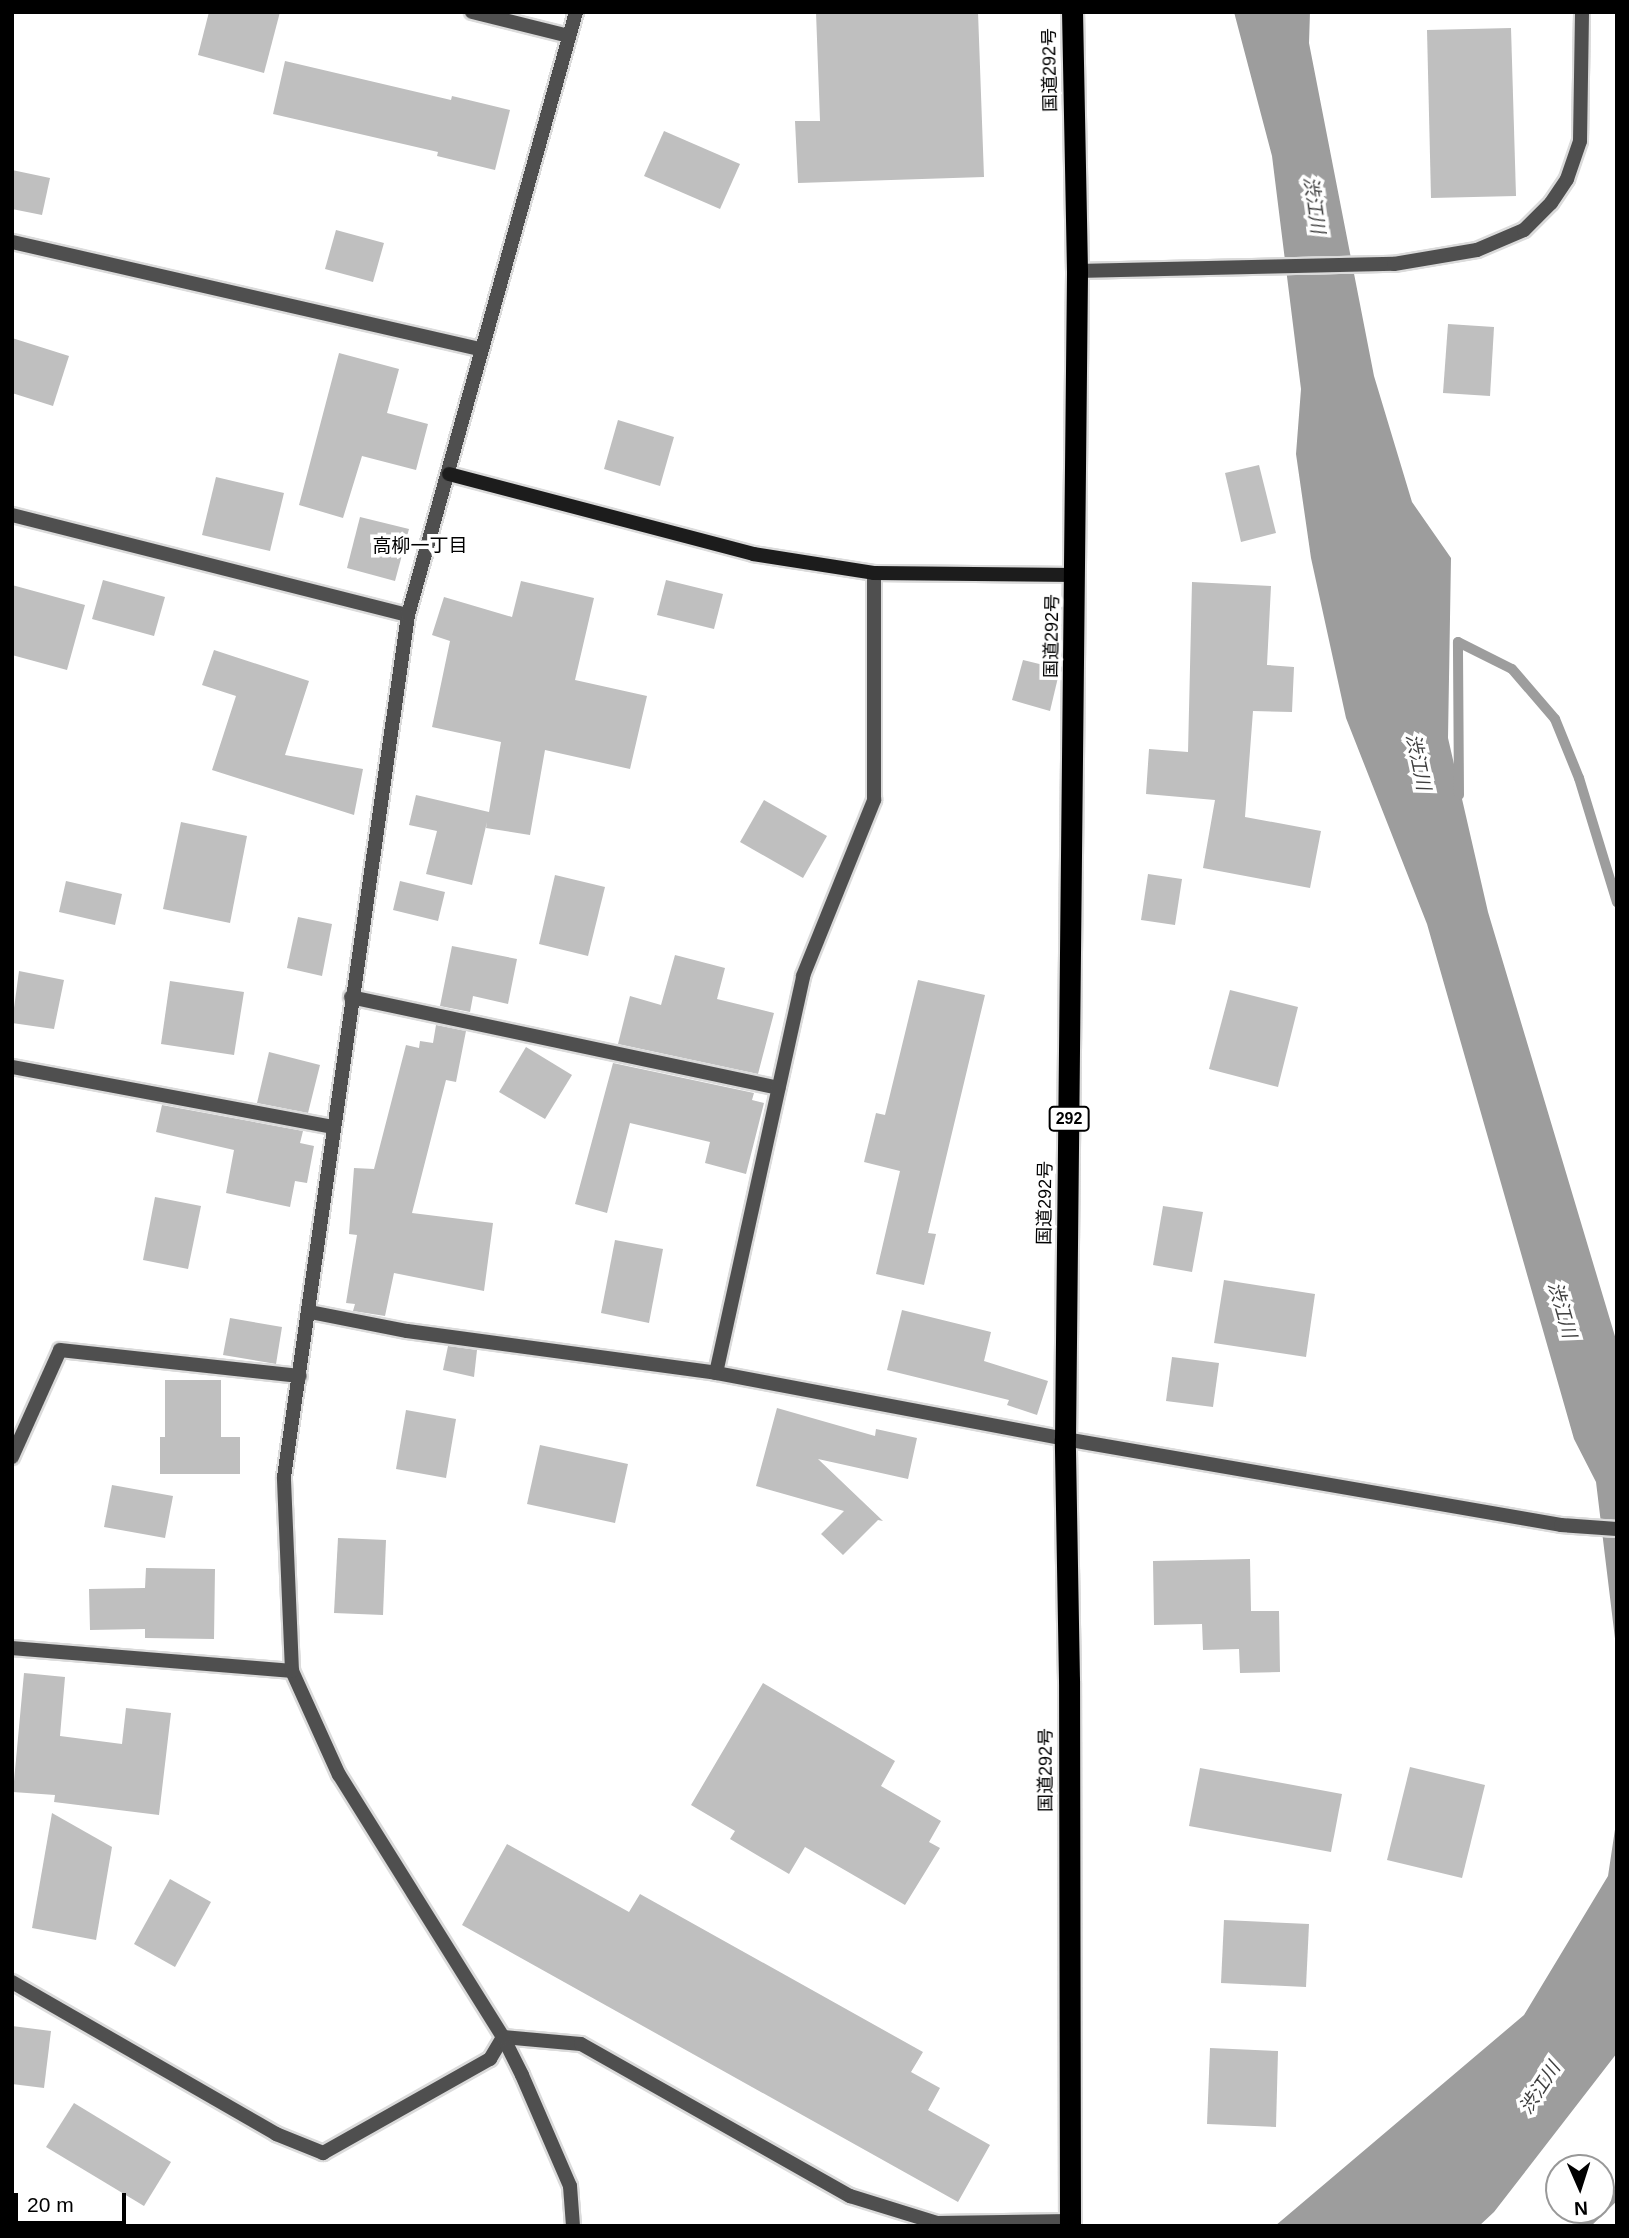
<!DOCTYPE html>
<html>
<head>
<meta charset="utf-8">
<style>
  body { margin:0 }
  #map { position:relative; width:1629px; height:2238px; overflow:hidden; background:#fff; font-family:Helvetica,"Noto Sans JP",sans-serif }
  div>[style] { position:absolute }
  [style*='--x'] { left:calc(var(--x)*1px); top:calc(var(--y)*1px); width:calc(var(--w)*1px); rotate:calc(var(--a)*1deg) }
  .water>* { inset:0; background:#9d9d9d }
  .stream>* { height:10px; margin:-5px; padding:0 5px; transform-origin:5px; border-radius:5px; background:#9d9d9d }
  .building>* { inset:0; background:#bfbfbf }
  .roads { filter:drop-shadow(2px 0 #dbdbdb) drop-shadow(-2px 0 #dbdbdb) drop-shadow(0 2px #dbdbdb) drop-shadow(0 -2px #dbdbdb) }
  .street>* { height:14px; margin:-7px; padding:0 7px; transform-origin:7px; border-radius:7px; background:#4f4f4f }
  .secondary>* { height:14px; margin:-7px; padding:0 7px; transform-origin:7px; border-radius:7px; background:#1c1c1c }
  .highway>* { height:21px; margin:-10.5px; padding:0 10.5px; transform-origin:10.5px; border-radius:10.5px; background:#000 }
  span { translate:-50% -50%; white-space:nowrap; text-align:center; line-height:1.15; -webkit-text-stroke:7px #fff; paint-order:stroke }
  .shield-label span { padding:2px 5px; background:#fff; border:2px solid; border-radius:5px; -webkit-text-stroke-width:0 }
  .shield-label { font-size:16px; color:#000; font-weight:700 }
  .street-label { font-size:18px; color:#000 }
  .water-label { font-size:19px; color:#3e3e3e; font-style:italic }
  .neighbourhood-label { font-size:19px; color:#000 }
  .frame { position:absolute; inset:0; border:14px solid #000; pointer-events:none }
  .north { position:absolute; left:1545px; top:2154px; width:70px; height:70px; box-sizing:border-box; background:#fff; border:2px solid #999; border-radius:50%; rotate:177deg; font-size:19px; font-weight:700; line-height:28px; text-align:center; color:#000 }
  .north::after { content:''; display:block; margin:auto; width:24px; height:32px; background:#000; clip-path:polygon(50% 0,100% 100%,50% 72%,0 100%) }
  .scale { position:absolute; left:14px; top:2193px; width:112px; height:32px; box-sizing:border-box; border:4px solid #000; border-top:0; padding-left:9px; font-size:21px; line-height:24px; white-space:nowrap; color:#000; -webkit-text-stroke:5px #fff; paint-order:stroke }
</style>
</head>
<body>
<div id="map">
  <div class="water">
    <i style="clip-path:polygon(1234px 12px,1310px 12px,1309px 43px,1374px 376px,1412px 502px,1451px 558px,1448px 738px,1488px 912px,1617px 1343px,1617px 1655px,1596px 1482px,1574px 1439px,1427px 924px,1346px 718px,1311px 558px,1296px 454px,1301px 389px,1272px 156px)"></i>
    <i style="clip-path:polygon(1617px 1816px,1617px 2053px,1494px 2212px,1479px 2226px,1275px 2226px,1524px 2015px,1608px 1876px)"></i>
  </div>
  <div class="stream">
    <i style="--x:1459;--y:795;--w:153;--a:-90.4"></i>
    <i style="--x:1458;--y:642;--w:60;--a:26.6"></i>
    <i style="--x:1512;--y:669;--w:66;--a:49.3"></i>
    <i style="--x:1555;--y:719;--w:64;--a:67.9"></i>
    <i style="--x:1579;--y:778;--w:130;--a:73"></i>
    <i style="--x:1584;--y:2226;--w:46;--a:-44.1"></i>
  </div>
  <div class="building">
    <i style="clip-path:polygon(209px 12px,280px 12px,264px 73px,198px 55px)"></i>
    <i style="clip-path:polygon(816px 12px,978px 12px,984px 177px,798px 183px,795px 121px,820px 121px)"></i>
    <i style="clip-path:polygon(1511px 28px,1516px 196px,1431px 198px,1427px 30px)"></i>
    <i style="clip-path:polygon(285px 61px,451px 100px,452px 96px,510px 110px,495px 170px,437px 156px,438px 152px,273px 114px)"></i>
    <i style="clip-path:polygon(664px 131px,740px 164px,720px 209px,644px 176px)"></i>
    <i style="clip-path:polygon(12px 170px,50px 178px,42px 215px,12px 209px)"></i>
    <i style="clip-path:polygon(336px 230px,384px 243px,373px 282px,325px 269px)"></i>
    <i style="clip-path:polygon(1448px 324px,1494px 327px,1490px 396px,1443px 393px)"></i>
    <i style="clip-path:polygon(12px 338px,69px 356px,53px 406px,12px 393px)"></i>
    <i style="clip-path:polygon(339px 353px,399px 369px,387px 413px,428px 424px,416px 470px,362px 456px,343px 518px,299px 505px)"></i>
    <i style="clip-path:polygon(618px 420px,674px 437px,660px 486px,604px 469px)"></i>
    <i style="clip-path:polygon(1259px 465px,1276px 533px,1241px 542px,1225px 473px)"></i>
    <i style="clip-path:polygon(216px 477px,284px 493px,270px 551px,202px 535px)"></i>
    <i style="clip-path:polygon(360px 517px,409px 529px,395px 581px,347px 568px)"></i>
    <i style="clip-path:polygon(103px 580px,165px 597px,154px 636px,92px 619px)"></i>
    <i style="clip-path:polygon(666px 580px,723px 594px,714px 629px,657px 615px)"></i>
    <i style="clip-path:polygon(521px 581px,594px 598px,575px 680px,647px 696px,630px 769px,545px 750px,530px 835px,486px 828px,487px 822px,472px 885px,426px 874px,437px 831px,409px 825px,416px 795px,489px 812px,501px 742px,432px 727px,450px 641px,432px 635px,444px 597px,512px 617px)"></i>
    <i style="clip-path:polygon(1192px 582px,1271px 586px,1267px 665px,1294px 667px,1292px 712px,1253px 711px,1245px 817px,1321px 831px,1310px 888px,1203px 868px,1215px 800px,1146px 794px,1149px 749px,1188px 752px)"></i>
    <i style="clip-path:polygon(12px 585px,85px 605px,67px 670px,12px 655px)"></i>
    <i style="clip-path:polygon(214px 650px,309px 681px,285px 755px,363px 769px,354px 815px,212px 770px,236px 696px,202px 685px)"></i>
    <i style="clip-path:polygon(1023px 660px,1060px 669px,1050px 711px,1012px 700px)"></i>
    <i style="clip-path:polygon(764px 800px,827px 836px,803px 878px,740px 842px)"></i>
    <i style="clip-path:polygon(181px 822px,247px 836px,230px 923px,163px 909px)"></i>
    <i style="clip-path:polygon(1148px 874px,1182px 879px,1175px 925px,1141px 920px)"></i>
    <i style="clip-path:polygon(555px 875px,605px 887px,588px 956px,539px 944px)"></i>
    <i style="clip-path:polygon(66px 881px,122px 894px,115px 925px,59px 912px)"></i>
    <i style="clip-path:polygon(400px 881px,445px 892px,438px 921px,393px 910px)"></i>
    <i style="clip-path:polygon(298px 917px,332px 924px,322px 976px,287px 968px)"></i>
    <i style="clip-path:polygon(452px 946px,517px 959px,508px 1004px,473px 996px,470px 1012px,440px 1006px)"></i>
    <i style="clip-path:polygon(675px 955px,725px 968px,717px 999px,774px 1013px,758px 1074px,618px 1044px,630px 996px,661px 1005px)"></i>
    <i style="clip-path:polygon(19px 971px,64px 980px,54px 1029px,12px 1023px)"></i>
    <i style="clip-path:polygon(918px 980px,985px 995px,928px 1233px,936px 1234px,924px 1285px,876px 1274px,900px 1171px,864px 1162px,876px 1113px,885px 1115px)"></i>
    <i style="clip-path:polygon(170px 981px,244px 992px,234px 1055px,161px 1044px)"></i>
    <i style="clip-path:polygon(1230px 990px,1298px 1007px,1278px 1087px,1209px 1069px)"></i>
    <i style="clip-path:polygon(436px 1025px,466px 1031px,456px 1082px,446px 1080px,412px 1213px,493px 1223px,484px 1291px,394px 1273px,385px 1316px,353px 1311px,355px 1304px,346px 1303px,357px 1235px,349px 1234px,354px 1168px,374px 1169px,406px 1045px,419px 1048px,420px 1041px,433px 1043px)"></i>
    <i style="clip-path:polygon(526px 1047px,572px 1075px,545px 1119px,499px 1092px)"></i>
    <i style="clip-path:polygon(269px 1052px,320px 1065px,308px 1113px,257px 1103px)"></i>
    <i style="clip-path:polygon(613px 1063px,754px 1093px,752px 1100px,764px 1103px,746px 1174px,705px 1163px,710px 1142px,630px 1123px,607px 1213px,575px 1204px)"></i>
    <i style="clip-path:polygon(162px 1105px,303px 1131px,300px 1143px,314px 1146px,307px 1183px,295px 1181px,290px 1207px,226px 1193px,234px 1150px,156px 1132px)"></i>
    <i style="clip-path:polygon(155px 1197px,201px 1206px,188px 1269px,143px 1260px)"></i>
    <i style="clip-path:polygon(1163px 1206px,1203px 1212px,1192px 1272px,1153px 1265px)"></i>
    <i style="clip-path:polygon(615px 1240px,663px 1249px,649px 1323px,601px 1313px)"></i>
    <i style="clip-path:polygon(1224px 1280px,1315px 1294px,1306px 1357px,1214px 1343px)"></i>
    <i style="clip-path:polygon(902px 1310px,991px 1332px,984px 1361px,1048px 1381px,1037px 1415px,1007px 1405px,1009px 1400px,887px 1370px)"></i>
    <i style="clip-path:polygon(230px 1318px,282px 1327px,276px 1364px,223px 1355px)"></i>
    <i style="clip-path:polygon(448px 1346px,477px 1350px,474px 1377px,443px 1370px)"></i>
    <i style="clip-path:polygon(1172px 1357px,1219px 1363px,1213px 1407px,1166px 1401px)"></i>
    <i style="clip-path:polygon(165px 1380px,221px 1380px,221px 1437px,240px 1437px,240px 1474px,160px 1474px,160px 1437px,165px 1437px)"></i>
    <i style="clip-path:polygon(777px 1408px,875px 1436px,876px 1429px,917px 1438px,908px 1479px,818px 1459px,883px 1521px,878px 1520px,843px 1555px,821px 1534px,844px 1511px,756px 1486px)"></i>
    <i style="clip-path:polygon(406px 1410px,456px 1419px,446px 1478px,396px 1469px)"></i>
    <i style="clip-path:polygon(540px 1445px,628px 1464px,615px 1523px,527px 1504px)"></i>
    <i style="clip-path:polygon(112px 1485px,173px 1496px,165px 1538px,104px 1527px)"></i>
    <i style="clip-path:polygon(338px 1538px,386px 1540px,383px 1615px,334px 1613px)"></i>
    <i style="clip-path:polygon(1250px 1559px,1251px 1611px,1279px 1611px,1280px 1672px,1240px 1673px,1239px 1649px,1203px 1650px,1202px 1624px,1154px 1625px,1153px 1561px)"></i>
    <i style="clip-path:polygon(146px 1568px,215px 1569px,214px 1639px,145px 1638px,145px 1629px,90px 1630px,89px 1589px,145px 1588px)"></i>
    <i style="clip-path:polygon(24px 1673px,65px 1677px,60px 1736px,122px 1744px,126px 1708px,171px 1713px,159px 1815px,54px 1802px,55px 1795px,13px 1792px)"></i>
    <i style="clip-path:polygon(763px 1683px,895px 1761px,881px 1786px,941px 1821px,929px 1842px,940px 1848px,905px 1905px,805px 1847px,789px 1874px,730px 1839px,735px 1831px,691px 1805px)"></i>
    <i style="clip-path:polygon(1410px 1767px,1485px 1785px,1462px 1878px,1387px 1860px)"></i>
    <i style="clip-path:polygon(1200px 1768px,1342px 1794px,1331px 1852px,1189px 1826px)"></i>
    <i style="clip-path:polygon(52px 1813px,112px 1847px,96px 1940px,32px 1928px)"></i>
    <i style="clip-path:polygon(507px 1844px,629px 1912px,640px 1894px,923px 2052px,911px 2072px,940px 2088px,928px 2110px,990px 2145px,958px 2202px,462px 1925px)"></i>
    <i style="clip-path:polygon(170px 1879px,211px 1902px,175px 1967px,134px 1944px)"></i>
    <i style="clip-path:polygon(1224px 1920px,1309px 1924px,1306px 1987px,1221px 1983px)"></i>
    <i style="clip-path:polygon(12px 2026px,51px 2031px,44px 2088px,12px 2084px)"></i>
    <i style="clip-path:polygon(1210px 2048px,1278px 2051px,1276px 2127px,1207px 2124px)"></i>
    <i style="clip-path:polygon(74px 2103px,171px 2162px,144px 2206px,46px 2147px)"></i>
  </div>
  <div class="roads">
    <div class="street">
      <i style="--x:472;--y:12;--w:100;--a:13.9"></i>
      <i style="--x:12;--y:242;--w:481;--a:12.9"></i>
      <i style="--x:1077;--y:271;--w:317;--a:-1.3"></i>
      <i style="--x:1394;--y:264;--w:84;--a:-9.6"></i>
      <i style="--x:1477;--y:250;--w:51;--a:-23.1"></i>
      <i style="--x:1524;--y:230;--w:38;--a:-45"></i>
      <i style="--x:1551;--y:203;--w:29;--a:-56"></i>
      <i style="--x:1567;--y:179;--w:40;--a:-71.1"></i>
      <i style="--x:1580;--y:141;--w:129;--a:-89.1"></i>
      <i style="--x:12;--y:515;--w:408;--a:14.2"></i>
      <i style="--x:351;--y:997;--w:437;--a:12"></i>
      <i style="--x:12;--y:1067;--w:327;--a:10.6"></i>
      <i style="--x:310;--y:1312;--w:99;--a:11.1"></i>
      <i style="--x:407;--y:1331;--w:312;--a:7.7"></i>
      <i style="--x:716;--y:1373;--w:355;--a:10.7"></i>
      <i style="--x:1065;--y:1439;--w:503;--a:9.84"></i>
      <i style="--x:1561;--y:1525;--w:56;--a:4.1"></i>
      <i style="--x:716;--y:1373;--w:406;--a:-77.6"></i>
      <i style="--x:803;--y:976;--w:190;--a:-68"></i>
      <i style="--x:874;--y:800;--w:227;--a:-90"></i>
      <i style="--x:12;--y:1457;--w:117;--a:-65.8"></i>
      <i style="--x:60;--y:1350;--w:241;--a:6.2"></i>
      <i style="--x:12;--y:1648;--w:281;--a:4.7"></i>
      <i style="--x:12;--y:1982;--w:305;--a:29.9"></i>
      <i style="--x:276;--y:2134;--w:51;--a:22"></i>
      <i style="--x:323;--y:2153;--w:192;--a:-29.4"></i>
      <i style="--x:490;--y:2059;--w:26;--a:-59"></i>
      <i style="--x:503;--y:2037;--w:78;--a:5.1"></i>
      <i style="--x:581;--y:2044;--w:309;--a:29.5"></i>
      <i style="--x:850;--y:2196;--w:91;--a:17.2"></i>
      <i style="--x:937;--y:2223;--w:133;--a:-0.9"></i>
      <i style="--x:573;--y:2226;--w:40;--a:-94.3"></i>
      <i style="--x:570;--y:2186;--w:121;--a:-113.4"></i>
      <i style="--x:522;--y:2075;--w:42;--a:-116.6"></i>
      <i style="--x:503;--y:2037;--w:309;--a:-122"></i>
      <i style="--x:339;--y:1775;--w:114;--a:-114.3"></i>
      <i style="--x:292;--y:1671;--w:194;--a:-92.4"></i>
      <i style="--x:284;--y:1477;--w:871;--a:-81.81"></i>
      <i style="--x:408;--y:615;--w:626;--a:-74.43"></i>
    </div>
    <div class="secondary">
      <i style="--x:449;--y:474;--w:314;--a:14.7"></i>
      <i style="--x:753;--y:554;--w:122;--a:8.9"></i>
      <i style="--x:874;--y:573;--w:201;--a:0.6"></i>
    </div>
    <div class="highway">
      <i style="--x:1070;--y:2226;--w:546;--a:-90.1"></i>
      <i style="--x:1069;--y:1680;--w:241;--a:-91"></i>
      <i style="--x:1065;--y:1439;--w:1168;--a:-89.41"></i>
      <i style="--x:1077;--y:271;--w:259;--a:-91.1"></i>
    </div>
  </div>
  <div class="shield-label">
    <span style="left:1069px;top:1119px">292</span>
  </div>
  <div class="street-label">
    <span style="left:1050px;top:70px;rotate:-91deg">国道292号</span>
    <span style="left:1052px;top:636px;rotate:-89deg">国道292号</span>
    <span style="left:1045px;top:1203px;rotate:-89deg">国道292号</span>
    <span style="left:1046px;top:1770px;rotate:-90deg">国道292号</span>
  </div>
  <div class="water-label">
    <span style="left:1314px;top:205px;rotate:82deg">渋江川</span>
    <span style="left:1418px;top:762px;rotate:78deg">渋江川</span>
    <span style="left:1562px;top:1310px;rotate:74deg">渋江川</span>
    <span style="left:1540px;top:2088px;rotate:-57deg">渋江川</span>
  </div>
  <div class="neighbourhood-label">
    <span style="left:420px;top:546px">高柳一丁目</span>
  </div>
  <div class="frame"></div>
  <div class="north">N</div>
  <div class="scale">20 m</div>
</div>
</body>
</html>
